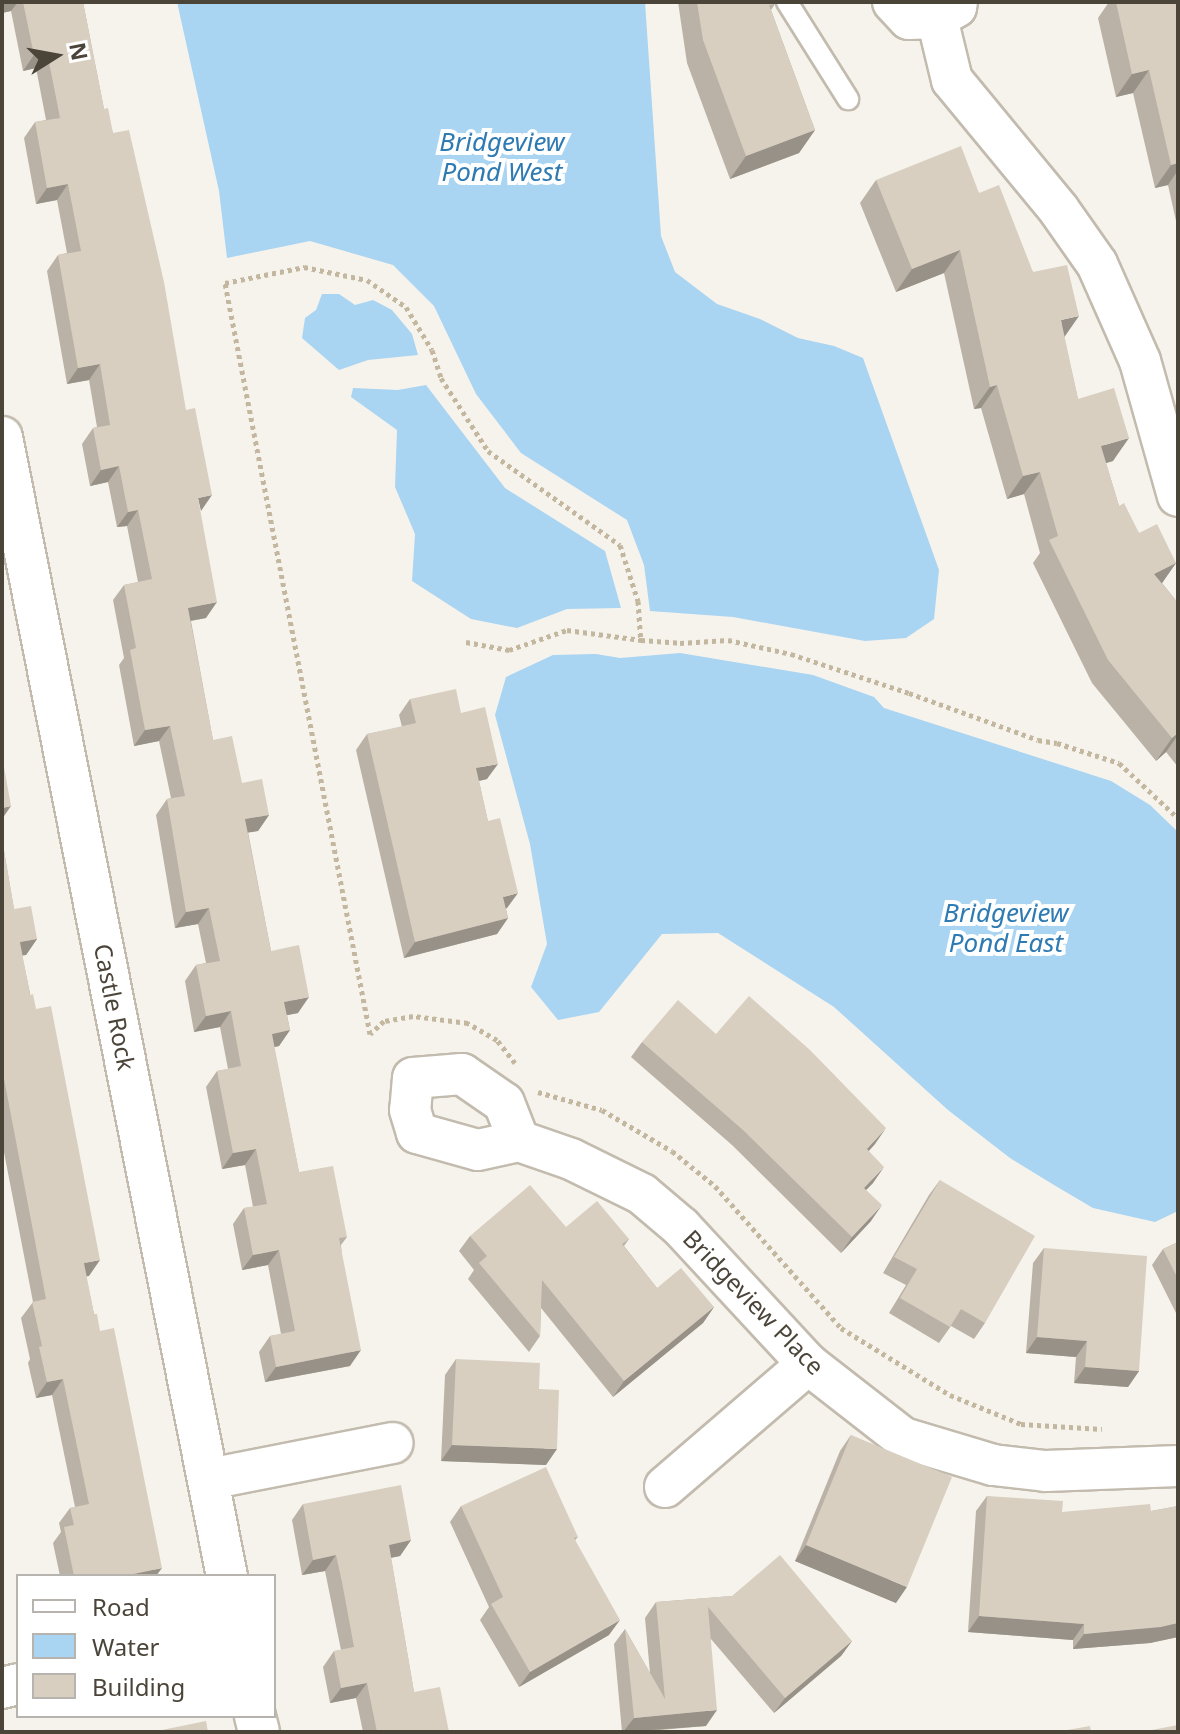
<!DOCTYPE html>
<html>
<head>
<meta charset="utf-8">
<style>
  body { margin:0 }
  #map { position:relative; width:1180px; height:1734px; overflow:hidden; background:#f6f3ec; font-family:"Noto Sans",sans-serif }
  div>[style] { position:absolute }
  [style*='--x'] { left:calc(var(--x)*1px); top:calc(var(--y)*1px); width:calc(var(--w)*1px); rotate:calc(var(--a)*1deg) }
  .water>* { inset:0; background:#a9d4f2 }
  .path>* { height:5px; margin-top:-2.5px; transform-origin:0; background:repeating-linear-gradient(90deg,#c4b79f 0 4px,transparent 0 8px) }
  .roads { filter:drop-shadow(2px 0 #c2bbae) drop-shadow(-2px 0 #c2bbae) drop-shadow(0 2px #c2bbae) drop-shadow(0 -2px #c2bbae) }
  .service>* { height:20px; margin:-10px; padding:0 10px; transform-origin:10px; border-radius:10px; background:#fff }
  .minor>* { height:40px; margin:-20px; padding:0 20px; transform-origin:20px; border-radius:20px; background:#fff }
  .wall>* { inset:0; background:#bab2a6 }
  .shaded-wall>* { inset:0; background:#979187 }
  .building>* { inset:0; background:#d8cfc1 }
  span { translate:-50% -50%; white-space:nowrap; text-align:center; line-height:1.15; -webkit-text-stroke:8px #fff; paint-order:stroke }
  .street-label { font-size:24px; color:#4b4439 }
  .water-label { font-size:26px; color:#2e7ab2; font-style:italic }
  .frame { position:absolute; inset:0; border:4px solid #4b4439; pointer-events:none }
  .legend { position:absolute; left:16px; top:1574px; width:260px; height:144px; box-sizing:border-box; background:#fff; border:2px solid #b7b4b0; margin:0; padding:10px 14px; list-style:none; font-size:24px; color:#4b4439 }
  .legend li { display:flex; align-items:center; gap:16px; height:40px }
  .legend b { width:40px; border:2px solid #b7b4b0 }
  .north { position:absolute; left:16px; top:16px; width:80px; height:80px; -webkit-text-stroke:6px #fff; paint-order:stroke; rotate:79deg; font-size:22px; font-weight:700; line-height:32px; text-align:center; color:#4b4439 }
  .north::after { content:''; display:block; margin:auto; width:28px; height:36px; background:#4b4439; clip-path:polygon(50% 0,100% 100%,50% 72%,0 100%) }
</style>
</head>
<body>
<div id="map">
  <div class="water">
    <i style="clip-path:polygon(177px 2px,645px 2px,661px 236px,675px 272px,717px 304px,760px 319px,798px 338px,834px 346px,863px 358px,939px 570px,934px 619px,906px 638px,865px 641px,733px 617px,650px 611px,644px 565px,627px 520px,521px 453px,476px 394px,434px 306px,393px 265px,310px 241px,227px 258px,219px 191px)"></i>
    <i style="clip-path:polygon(322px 294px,339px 294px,355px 305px,373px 300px,392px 310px,412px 334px,418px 355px,368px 360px,339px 370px,302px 338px,305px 318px,316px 310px)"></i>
    <i style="clip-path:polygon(426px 385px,505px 488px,605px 551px,621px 608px,567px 609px,517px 628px,471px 619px,412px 581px,415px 534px,395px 487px,397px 430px,351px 397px,353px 388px,398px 390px)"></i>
    <i style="clip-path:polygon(680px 653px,813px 675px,874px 697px,884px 708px,1111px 781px,1150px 805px,1178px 832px,1178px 1211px,1155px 1222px,1093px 1208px,1054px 1185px,1010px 1158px,948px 1110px,834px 1007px,718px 933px,662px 934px,599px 1012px,558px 1020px,531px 987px,547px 944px,530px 844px,495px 715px,506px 677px,553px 655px,596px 654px,620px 658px)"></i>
  </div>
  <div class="path">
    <i style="--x:466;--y:642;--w:44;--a:10.5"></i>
    <i style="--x:509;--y:650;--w:61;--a:-19"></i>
    <i style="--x:567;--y:630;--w:75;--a:7.7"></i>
    <i style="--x:515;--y:1063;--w:29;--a:-128"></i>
    <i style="--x:497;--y:1040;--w:34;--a:-150"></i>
    <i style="--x:468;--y:1023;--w:55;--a:-172.7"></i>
    <i style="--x:413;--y:1016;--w:29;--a:170"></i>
    <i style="--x:384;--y:1021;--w:19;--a:137"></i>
    <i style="--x:370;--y:1034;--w:765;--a:-100.93"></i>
    <i style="--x:225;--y:283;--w:81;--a:-11.4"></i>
    <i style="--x:304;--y:267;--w:64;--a:11.7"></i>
    <i style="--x:367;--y:280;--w:47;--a:34.7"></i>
    <i style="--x:406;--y:307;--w:50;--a:58.8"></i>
    <i style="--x:432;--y:350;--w:29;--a:72"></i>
    <i style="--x:441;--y:378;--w:87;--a:57.2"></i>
    <i style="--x:488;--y:451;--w:162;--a:35.5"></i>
    <i style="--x:620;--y:545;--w:59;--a:72.2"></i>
    <i style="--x:638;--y:601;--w:39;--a:86"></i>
    <i style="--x:641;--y:640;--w:39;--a:4"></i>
    <i style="--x:680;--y:643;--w:48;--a:-3.6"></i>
    <i style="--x:728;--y:640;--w:65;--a:12.5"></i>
    <i style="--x:791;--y:654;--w:124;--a:18.3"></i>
    <i style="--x:909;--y:693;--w:137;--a:20"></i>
    <i style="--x:1038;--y:740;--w:19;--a:9"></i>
    <i style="--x:1057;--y:743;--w:65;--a:17.9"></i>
    <i style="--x:1119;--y:763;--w:81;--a:43"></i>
    <i style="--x:538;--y:1092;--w:66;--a:15.7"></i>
    <i style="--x:602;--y:1110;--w:81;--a:30.4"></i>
    <i style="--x:672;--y:1151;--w:55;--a:39.1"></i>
    <i style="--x:715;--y:1186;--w:190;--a:48.4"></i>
    <i style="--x:841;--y:1328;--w:128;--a:31.6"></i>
    <i style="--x:950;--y:1395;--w:77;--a:22.2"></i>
    <i style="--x:1021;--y:1424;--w:81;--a:3.5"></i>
  </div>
  <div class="roads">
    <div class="service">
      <i style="--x:787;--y:2;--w:115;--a:57.8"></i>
    </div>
    <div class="minor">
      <i style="--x:893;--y:2;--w:23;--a:47"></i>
      <i style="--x:909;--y:19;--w:28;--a:-2"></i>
      <i style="--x:937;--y:18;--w:22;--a:-30"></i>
      <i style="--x:956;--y:7;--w:5;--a:-79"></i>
      <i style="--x:937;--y:18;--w:64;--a:76.4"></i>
      <i style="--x:952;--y:80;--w:168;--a:50.5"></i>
      <i style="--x:1059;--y:210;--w:66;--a:54.9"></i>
      <i style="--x:1097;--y:264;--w:106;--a:66.1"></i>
      <i style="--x:1140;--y:361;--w:140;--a:74.3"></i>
      <i style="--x:2;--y:437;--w:1161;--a:78.83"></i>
      <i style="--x:519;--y:1141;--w:41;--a:-111.5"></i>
      <i style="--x:504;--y:1103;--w:51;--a:-145.4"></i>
      <i style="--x:462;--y:1074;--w:49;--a:175.3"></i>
      <i style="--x:413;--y:1078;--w:32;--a:95"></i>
      <i style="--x:410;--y:1110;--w:24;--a:73"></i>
      <i style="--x:417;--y:1133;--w:63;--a:15.6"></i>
      <i style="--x:478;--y:1150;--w:42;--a:-12.4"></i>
      <i style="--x:519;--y:1141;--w:55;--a:19.1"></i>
      <i style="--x:571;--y:1159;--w:79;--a:26.2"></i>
      <i style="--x:642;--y:1194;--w:51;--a:40.2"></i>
      <i style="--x:681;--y:1227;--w:187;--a:47.2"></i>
      <i style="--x:808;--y:1364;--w:120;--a:37.9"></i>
      <i style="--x:903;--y:1438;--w:94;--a:16.7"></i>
      <i style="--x:993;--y:1465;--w:53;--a:6.5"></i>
      <i style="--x:1046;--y:1471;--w:132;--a:-2.2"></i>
      <i style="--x:209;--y:1479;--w:187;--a:-11.1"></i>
      <i style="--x:665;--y:1487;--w:189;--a:-40.7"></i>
      <i style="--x:2;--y:1688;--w:16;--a:-14"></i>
      <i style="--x:255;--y:1716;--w:16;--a:76"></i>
    </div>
  </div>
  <div class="wall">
    <i style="clip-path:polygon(2px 2px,83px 2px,104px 109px,113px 133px,200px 511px,206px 618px,191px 621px,213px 740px,242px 783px,269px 815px,258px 831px,248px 832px,271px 951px,298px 1013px,287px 1015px,290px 1030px,279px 1046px,274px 1047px,299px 1172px,347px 1237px,341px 1245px,350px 1366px,265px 1382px,259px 1352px,270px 1336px,281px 1334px,268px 1265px,242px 1270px,233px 1224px,244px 1208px,253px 1207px,245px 1165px,222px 1169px,206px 1087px,217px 1071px,228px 1069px,220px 1027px,194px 1032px,185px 981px,196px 965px,206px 963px,198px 924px,175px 928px,156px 815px,167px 799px,171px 798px,159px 741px,134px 746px,119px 665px,124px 658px,113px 600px,124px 585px,138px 582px,127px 526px,117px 527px,108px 482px,90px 486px,82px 444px,93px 428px,97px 427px,89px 380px,67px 384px,47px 271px,58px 255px,67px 253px,57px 200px,36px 204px,24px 138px,35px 122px,46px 120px,36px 68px,23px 71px,11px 11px,2px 13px)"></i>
    <i style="clip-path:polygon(678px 2px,775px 2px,775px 4px,771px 10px,815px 130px,799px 153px,730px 179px,687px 63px)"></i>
    <i style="clip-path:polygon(1109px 2px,1178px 2px,1178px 230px,1168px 185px,1155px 188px,1133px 93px,1116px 97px,1098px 18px)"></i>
    <i style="clip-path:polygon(876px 180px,979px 193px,1033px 272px,1064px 337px,1078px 399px,1113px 461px,1106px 463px,1119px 506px,1139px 533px,1176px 563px,1162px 583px,1178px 603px,1178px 767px,1166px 752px,1156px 761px,1092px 683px,1033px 563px,1040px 553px,1024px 494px,1007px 499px,981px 408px,974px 409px,944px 273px,896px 292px,860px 203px)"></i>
    <i style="clip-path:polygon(410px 699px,461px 713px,487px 779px,479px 781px,507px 908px,506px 909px,508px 918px,497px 934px,404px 958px,356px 750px,367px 734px,402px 727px,399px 715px)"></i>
    <i style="clip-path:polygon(2px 839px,14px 909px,37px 939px,26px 955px,22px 955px,89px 1276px,86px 1276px,94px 1314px,156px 1576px,60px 1576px,53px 1543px,61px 1532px,59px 1523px,70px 1508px,75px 1507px,52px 1395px,36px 1398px,28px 1363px,30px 1359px,21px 1318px,33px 1302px,2px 1142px)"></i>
    <i style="clip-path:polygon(716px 1034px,875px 1144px,869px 1151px,873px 1183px,866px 1190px,871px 1221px,841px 1253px,732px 1145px,631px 1057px,642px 1042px)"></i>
    <i style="clip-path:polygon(940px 1180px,985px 1323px,974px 1339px,951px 1326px,939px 1343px,889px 1313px,906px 1285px,883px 1273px,929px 1195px)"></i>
    <i style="clip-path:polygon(566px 1227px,629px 1239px,624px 1246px,657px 1288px,714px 1307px,703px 1323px,613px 1397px,541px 1308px,540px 1336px,529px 1352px,468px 1279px,474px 1270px,459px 1251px,470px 1236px)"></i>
    <i style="clip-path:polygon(1178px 1242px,1178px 1317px,1152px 1265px,1163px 1249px)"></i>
    <i style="clip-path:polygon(1044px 1248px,1139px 1371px,1128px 1387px,1074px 1383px,1076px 1357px,1026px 1353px,1033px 1263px)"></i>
    <i style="clip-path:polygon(456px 1359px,539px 1389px,546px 1465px,441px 1461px,445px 1375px)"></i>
    <i style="clip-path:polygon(851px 1435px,896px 1603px,795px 1561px,840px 1451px)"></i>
    <i style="clip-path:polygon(987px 1496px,1062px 1512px,1151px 1511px,1178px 1506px,1178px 1637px,1150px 1643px,1073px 1649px,1073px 1640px,968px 1632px,976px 1511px)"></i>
    <i style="clip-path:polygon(303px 1504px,411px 1540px,400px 1556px,391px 1558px,414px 1692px,449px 1732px,363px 1732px,356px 1698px,330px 1703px,323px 1667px,334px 1651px,341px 1650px,325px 1571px,302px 1575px,292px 1520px)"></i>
    <i style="clip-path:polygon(461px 1506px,578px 1537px,575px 1540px,609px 1635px,519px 1687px,480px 1620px,489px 1607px,450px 1522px)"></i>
    <i style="clip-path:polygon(732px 1596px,852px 1641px,841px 1656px,774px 1713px,711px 1639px,706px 1726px,637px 1732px,622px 1732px,614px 1644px,625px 1629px,650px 1673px,645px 1618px,656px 1602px)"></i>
  </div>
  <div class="shaded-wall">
    <i style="clip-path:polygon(4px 2px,18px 2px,11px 11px,2px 13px,2px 5px)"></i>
    <i style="clip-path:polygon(47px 52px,36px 68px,23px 71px,34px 55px)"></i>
    <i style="clip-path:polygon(1149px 70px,1133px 93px,1116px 97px,1132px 74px)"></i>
    <i style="clip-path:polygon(815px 130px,799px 153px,730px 179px,746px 156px)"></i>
    <i style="clip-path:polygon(1178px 163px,1178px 170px,1168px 185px,1155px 188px,1171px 165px)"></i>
    <i style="clip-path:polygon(68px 184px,57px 200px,36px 204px,47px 188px)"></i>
    <i style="clip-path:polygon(960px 250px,944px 273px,896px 292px,912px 269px)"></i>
    <i style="clip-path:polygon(1079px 316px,1063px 339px,1061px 320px)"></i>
    <i style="clip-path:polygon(100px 364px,89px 380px,67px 384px,78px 368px)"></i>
    <i style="clip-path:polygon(997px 385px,981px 408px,974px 409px,990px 387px)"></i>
    <i style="clip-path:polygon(1129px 438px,1113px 461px,1085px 469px,1101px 446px)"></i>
    <i style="clip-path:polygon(119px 466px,108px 482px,90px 486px,101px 470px)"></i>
    <i style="clip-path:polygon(1040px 472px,1024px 494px,1007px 499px,1023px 476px)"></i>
    <i style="clip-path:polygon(212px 495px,201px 511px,198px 498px)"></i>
    <i style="clip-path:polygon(138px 510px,127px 526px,117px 527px,128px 512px)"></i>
    <i style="clip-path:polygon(1176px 563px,1160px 586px,1154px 574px)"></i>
    <i style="clip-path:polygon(217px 602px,206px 618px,177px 623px,188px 608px)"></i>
    <i style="clip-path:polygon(170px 726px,159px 741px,134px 746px,145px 730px)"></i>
    <i style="clip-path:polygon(1178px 733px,1178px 735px,1166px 752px,1156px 761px,1172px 738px)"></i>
    <i style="clip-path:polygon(498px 764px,487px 779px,465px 784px,476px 768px)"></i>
    <i style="clip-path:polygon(11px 806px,2px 819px,2px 808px)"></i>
    <i style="clip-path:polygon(269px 815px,258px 831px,234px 835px,245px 819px)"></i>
    <i style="clip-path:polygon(518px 893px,507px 908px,492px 912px,503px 897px)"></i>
    <i style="clip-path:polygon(209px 908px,198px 924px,175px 928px,186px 912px)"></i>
    <i style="clip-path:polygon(508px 918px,497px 934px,404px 958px,415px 942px)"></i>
    <i style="clip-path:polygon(37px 939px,26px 955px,9px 958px,20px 942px)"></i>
    <i style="clip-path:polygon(309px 997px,298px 1013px,273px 1018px,284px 1002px)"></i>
    <i style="clip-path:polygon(231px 1011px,220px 1027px,194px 1032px,206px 1016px)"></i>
    <i style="clip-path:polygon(290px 1030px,279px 1046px,261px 1050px,272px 1034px)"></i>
    <i style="clip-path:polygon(886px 1128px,875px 1144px,856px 1164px,867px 1149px)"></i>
    <i style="clip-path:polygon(256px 1149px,245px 1165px,222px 1169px,233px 1153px)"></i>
    <i style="clip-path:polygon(884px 1167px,873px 1183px,853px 1203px,864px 1188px)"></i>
    <i style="clip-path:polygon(882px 1205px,871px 1221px,841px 1253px,852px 1237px)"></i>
    <i style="clip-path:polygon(279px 1250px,268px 1265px,242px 1270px,253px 1255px)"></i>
    <i style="clip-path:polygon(100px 1260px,89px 1276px,73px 1279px,84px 1263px)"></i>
    <i style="clip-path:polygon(714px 1307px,703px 1323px,613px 1397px,624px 1381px)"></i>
    <i style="clip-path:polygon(1037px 1337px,1087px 1341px,1076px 1357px,1026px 1353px)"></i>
    <i style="clip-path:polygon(361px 1350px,350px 1366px,265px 1382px,276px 1367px)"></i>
    <i style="clip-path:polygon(1085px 1367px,1139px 1371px,1128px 1387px,1074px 1383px)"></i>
    <i style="clip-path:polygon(63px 1379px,52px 1395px,36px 1398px,47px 1382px)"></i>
    <i style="clip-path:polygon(452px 1445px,557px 1449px,546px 1465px,441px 1461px)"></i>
    <i style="clip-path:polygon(411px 1540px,400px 1556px,378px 1560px,389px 1545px)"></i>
    <i style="clip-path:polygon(806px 1545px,907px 1587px,896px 1603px,795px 1561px)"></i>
    <i style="clip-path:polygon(336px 1555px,325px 1571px,302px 1575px,313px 1560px)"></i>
    <i style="clip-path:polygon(162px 1568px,156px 1576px,124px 1576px)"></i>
    <i style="clip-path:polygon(979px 1616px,1084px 1624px,1073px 1640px,968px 1632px)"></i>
    <i style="clip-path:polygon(620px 1620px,609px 1635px,519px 1687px,530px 1672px)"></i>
    <i style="clip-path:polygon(1178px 1623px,1178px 1637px,1150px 1643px,1073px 1649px,1084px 1634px)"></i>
    <i style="clip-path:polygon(852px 1641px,841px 1656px,774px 1713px,785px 1698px)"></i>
    <i style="clip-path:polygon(367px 1683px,356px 1698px,330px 1703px,341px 1688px)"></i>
    <i style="clip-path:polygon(717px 1710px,706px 1726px,623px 1732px,634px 1718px)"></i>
  </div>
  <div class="building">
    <i style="clip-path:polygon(23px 2px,83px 2px,104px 109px,108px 108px,113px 133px,129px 130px,164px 282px,186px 410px,195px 408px,212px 495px,198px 498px,217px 602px,188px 608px,213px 740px,232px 736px,242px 783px,262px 779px,269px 815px,245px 819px,271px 951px,299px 945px,309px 997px,284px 1002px,290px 1030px,272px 1034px,299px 1172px,333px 1166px,347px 1237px,339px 1238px,361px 1350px,276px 1367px,270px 1336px,295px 1331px,279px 1250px,253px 1255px,244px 1208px,267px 1204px,256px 1149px,233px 1153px,217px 1071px,241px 1066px,231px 1011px,206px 1016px,196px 965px,220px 961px,209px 908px,186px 912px,167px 799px,185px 796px,170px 726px,145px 730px,130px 650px,136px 648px,124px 585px,152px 579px,138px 510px,128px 512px,119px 466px,101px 470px,93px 428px,110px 425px,100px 364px,78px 368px,58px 255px,81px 251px,68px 184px,47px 188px,35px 122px,60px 118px,47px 52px,34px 55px)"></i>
    <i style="clip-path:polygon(697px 2px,775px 2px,775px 4px,769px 5px,815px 130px,746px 156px,703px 40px)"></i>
    <i style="clip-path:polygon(1116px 2px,1178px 2px,1178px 163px,1171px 165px,1149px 70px,1132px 74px)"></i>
    <i style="clip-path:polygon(961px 146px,979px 193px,999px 185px,1033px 272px,1067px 265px,1079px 316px,1061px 320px,1078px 399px,1114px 388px,1129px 438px,1101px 446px,1119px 506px,1124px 503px,1139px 533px,1157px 524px,1176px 563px,1154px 574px,1178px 603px,1178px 733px,1172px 738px,1108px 660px,1049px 540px,1058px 536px,1040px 472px,1023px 476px,997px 385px,990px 387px,960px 250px,912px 269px,876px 180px)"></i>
    <i style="clip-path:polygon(456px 689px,461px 713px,485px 707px,498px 764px,476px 768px,488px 821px,500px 818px,518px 893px,503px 897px,508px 918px,415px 942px,367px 734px,416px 723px,410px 699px)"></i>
    <i style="clip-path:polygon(2px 756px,11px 806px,2px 808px)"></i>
    <i style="clip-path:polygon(2px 839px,14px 909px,31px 906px,37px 939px,20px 942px,30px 995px,33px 994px,36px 1009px,51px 1006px,100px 1260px,84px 1263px,94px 1314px,97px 1314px,100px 1331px,114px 1328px,162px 1568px,124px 1576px,74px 1576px,64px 1527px,74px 1525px,70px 1508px,89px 1504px,63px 1379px,47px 1382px,39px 1347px,42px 1346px,32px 1302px,46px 1299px,2px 1068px)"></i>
    <i style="clip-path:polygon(749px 996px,810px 1050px,886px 1128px,867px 1149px,884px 1167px,864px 1188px,882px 1205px,852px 1237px,743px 1130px,642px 1042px,678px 1000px,716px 1034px)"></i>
    <i style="clip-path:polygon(940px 1180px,1035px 1236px,985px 1323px,961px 1309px,950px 1327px,900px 1298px,917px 1269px,894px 1257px)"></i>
    <i style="clip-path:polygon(530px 1185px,566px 1227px,597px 1201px,629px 1239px,622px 1244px,657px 1288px,681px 1268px,714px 1307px,624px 1381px,542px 1280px,540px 1336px,479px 1263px,487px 1256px,470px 1236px)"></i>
    <i style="clip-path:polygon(1178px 1242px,1178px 1279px,1163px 1249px)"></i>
    <i style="clip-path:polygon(1044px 1248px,1147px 1256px,1139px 1371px,1085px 1367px,1087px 1341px,1037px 1337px)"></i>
    <i style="clip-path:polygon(456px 1359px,540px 1363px,539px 1389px,559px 1390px,557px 1449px,452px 1445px)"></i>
    <i style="clip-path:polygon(851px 1435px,952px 1477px,907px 1587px,806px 1545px)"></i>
    <i style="clip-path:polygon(546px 1467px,578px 1537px,574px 1538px,620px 1620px,530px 1672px,491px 1604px,503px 1597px,461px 1506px)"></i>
    <i style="clip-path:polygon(401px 1485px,411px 1540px,389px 1545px,414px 1692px,440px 1687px,449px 1732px,377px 1732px,367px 1683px,341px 1688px,334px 1651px,354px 1647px,342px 1582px,336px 1555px,313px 1560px,303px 1504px)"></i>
    <i style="clip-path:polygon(987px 1496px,1063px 1501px,1062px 1512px,1150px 1504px,1151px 1511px,1178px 1506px,1178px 1623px,1161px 1627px,1084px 1634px,1084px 1624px,979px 1616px)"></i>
    <i style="clip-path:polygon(780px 1555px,852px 1641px,785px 1698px,708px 1607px,717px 1710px,634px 1718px,625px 1629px,665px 1699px,656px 1602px,732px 1596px)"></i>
    <i style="clip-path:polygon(206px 1721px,208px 1732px,152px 1732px)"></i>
    <i style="clip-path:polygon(1178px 1725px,1178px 1732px,1141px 1732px)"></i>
    <i style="clip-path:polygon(1090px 1726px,1091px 1732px,1056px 1732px)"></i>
  </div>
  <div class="street-label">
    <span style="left:115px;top:1007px;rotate:79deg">Castle Rock</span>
    <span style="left:754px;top:1302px;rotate:46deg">Bridgeview Place</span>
  </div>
  <div class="water-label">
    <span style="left:502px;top:157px">Bridgeview<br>Pond West</span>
    <span style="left:1006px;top:928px">Bridgeview<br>Pond East</span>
  </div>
  <div class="frame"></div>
  <ul class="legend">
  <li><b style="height:10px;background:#fff"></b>Road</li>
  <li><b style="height:22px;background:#a9d4f2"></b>Water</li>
  <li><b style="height:22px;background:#d8cfc1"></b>Building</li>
  </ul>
  <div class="north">N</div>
</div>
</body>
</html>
